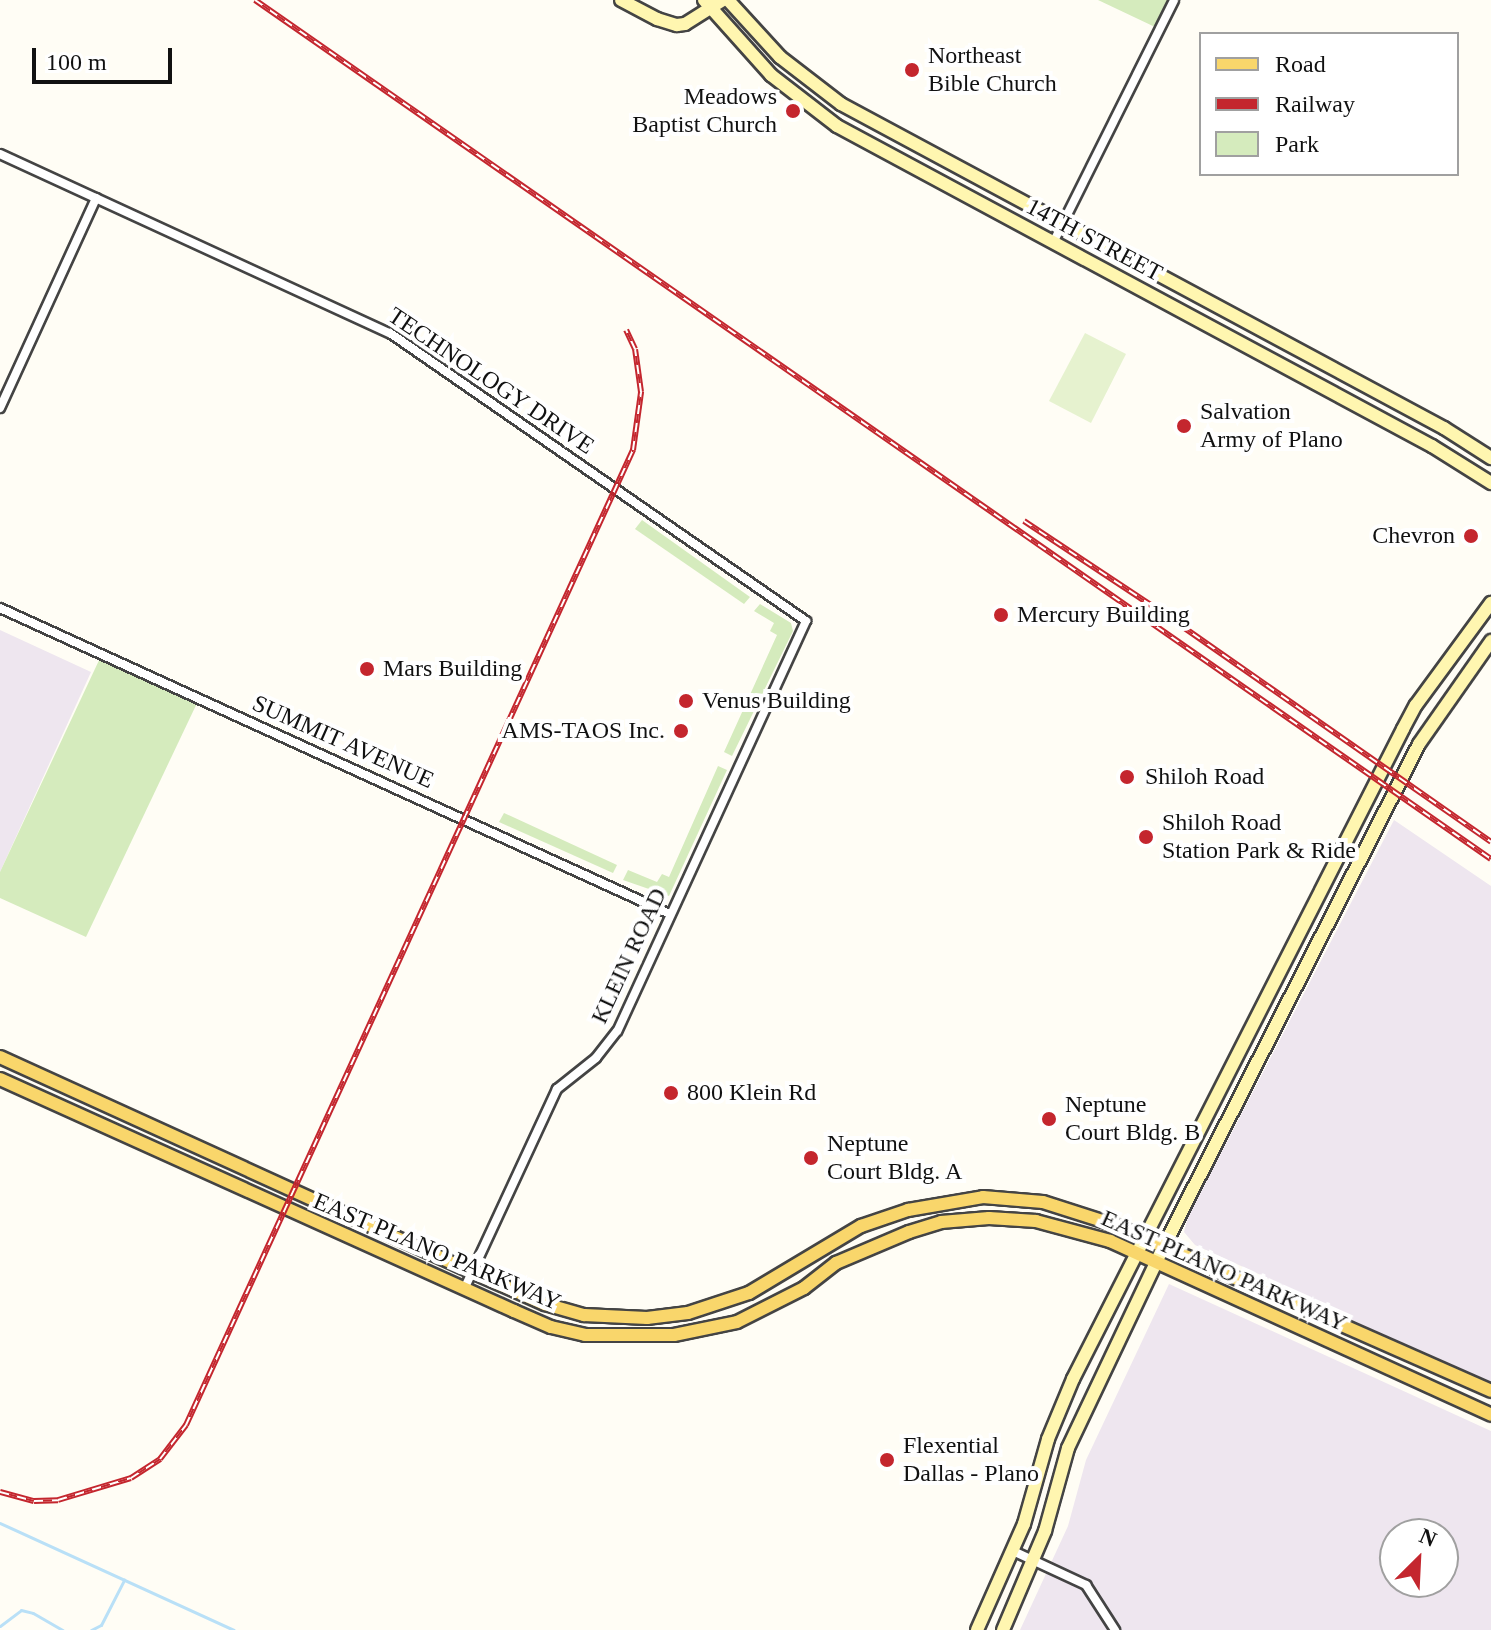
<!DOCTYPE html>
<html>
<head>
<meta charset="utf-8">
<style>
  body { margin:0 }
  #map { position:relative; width:1491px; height:1630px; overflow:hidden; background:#fffdf5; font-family:Georgia,serif }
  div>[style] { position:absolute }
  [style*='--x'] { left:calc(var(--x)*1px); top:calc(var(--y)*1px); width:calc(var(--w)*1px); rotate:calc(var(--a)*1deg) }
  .industrial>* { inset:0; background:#eee6ef }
  .green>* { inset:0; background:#d5ebbd }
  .pitch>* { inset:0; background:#e6f2cf }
  .stream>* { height:3px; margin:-1.5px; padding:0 1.5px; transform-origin:1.5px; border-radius:1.5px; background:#b9e0f7 }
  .roads { filter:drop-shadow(2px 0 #444) drop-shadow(-2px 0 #444) drop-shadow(0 2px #444) drop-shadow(0 -2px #444) }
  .street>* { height:8px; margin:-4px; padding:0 4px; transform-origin:4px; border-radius:4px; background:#fff }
  .secondary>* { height:12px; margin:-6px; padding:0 6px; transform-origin:6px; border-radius:6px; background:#fff6b0 }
  .primary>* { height:12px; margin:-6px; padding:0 6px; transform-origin:6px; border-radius:6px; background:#f9d66b }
  .rail>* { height:6px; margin-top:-3px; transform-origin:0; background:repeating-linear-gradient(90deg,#fff 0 9px,#c4262e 0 18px); box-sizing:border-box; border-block:2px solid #c4262e }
  .dots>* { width:22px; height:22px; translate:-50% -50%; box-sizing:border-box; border:4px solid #fff; border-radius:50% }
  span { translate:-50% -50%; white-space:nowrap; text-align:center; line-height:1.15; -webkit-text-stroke:8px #fff; paint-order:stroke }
  .poi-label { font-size:24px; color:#111 }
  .left { translate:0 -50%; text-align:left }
  .right { translate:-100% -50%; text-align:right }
  .street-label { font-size:24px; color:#111 }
  .legend { position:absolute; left:1199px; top:32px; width:260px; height:144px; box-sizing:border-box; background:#fff; border:2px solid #a0a0a0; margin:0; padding:10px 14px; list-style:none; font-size:24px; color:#111 }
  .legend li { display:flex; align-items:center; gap:16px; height:40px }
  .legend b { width:40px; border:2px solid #a0a0a0 }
  .north { position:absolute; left:1379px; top:1518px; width:80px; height:80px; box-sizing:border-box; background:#fff; border:2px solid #a0a0a0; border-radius:50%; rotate:24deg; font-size:22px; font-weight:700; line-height:32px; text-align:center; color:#111 }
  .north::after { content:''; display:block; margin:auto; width:28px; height:36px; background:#c4262e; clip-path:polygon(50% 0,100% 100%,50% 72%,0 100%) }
  .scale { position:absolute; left:32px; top:48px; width:140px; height:36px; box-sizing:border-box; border:4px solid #111; border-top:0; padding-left:10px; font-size:24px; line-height:28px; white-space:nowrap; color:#111; -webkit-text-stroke:6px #fff; paint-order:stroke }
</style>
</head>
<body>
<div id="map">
  <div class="industrial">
    <i style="clip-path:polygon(0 630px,91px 672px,0 872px)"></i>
    <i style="clip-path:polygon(1394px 820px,1491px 886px,1491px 1384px,1301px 1299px,1263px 1276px,1195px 1245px,1184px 1232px,1188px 1217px)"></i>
    <i style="clip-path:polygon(evenodd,1169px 1284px,1491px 1431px,1491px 1630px,1020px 1630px,1068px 1526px,1086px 1460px,1169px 1284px,1395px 1534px,1443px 1534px,1443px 1582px,1395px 1582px,1395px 1534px)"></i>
  </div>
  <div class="green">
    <i style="clip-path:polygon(1098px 0,1169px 0,1155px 27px)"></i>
    <i style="clip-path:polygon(642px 520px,750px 597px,744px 604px,635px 529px)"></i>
    <i style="clip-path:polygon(760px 604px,791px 623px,793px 631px,732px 756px,724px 752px,777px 635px,770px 631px,774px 623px,754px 611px)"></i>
    <i style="clip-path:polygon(101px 656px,198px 701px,86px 937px,0 898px,0 872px)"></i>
    <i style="clip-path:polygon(718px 766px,727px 770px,669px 896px,623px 880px,628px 870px,657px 882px,662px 874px,669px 877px)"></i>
    <i style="clip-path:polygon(504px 813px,617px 865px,613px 873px,499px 822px)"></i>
  </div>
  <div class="pitch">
    <i style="clip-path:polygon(1085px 333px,1126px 354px,1091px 423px,1049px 401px)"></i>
  </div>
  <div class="stream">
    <i style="--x:0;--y:1523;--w:257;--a:24.6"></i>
    <i style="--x:0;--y:1626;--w:26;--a:-37"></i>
    <i style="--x:21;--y:1610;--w:12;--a:14"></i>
    <i style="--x:33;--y:1613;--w:34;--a:30"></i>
    <i style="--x:91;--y:1630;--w:11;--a:-27"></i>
    <i style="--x:101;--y:1625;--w:51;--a:-62.9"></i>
  </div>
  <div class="roads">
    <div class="street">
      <i style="--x:0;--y:154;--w:429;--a:24.7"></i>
      <i style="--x:390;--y:333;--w:506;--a:34.7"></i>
      <i style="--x:806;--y:621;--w:451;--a:114.7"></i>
      <i style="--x:617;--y:1031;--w:34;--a:128"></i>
      <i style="--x:596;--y:1058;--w:50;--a:141.5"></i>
      <i style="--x:557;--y:1089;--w:221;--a:114.9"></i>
      <i style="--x:1053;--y:243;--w:271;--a:-63.5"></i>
      <i style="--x:0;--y:408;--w:231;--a:-65.4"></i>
      <i style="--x:0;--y:608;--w:737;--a:24.55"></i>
      <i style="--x:1013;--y:1551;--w:81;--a:25"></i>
      <i style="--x:1086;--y:1585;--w:54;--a:57.2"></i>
    </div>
    <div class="secondary">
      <i style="--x:621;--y:0;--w:41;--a:27.8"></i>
      <i style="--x:657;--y:19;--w:21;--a:17"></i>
      <i style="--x:677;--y:25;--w:8;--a:-7"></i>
      <i style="--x:685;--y:24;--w:45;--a:-32.3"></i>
      <i style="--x:704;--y:0;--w:101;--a:48.2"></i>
      <i style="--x:771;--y:75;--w:83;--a:37.7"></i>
      <i style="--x:837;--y:126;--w:676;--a:28.27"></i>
      <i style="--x:1432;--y:446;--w:70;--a:32.1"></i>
      <i style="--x:728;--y:0;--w:77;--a:47.6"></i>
      <i style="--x:780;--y:57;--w:77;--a:37.6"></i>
      <i style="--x:841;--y:104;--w:685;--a:28.25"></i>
      <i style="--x:1444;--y:428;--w:56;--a:32.6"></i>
      <i style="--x:977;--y:1630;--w:116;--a:-66.1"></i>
      <i style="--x:1024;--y:1524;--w:88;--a:-74.2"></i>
      <i style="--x:1048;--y:1439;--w:65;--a:-67.4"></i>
      <i style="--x:1073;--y:1379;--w:729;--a:-63.08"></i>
      <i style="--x:1403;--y:729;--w:27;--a:-62"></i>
      <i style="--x:1416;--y:705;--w:127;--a:-53.7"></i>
      <i style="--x:1003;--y:1630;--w:108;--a:-67"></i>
      <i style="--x:1045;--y:1531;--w:86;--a:-74.5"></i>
      <i style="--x:1068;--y:1448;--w:224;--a:-64.6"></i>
      <i style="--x:1164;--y:1246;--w:563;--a:-63.07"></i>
      <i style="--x:1419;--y:744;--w:126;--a:-55"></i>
    </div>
    <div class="primary">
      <i style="--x:0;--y:1057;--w:519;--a:24.49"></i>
      <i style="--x:472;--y:1272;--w:80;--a:23.7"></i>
      <i style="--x:545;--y:1304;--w:41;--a:15.8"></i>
      <i style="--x:584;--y:1315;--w:63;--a:2.7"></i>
      <i style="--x:647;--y:1318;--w:41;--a:-7"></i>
      <i style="--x:688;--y:1313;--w:64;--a:-18.2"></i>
      <i style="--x:749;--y:1293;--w:131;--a:-30.9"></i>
      <i style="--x:861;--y:1226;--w:50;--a:-18.8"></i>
      <i style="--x:908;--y:1210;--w:76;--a:-9.8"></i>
      <i style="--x:983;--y:1197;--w:60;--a:4.8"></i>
      <i style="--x:1043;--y:1202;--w:76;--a:17.7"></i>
      <i style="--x:1115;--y:1225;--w:411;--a:23.8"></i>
      <i style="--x:0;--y:1079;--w:564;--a:24.29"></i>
      <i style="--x:514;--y:1311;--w:40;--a:23.4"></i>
      <i style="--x:551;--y:1327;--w:35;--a:13"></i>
      <i style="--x:585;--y:1335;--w:89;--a:0"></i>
      <i style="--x:674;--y:1335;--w:64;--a:-11.7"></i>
      <i style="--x:737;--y:1322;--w:75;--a:-26.9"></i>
      <i style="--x:804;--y:1288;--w:41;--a:-38"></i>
      <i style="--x:836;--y:1263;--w:79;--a:-23"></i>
      <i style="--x:909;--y:1232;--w:34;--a:-17"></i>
      <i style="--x:941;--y:1222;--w:48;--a:-4.8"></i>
      <i style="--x:989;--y:1218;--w:47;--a:3.7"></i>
      <i style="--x:1036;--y:1221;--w:77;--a:15.1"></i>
      <i style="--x:1110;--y:1241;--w:419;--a:24.5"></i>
    </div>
  </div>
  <div class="rail">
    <i style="--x:255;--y:0;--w:1505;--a:34.8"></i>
    <i style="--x:1024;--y:521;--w:167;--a:33.5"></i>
    <i style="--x:1163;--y:613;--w:400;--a:34.9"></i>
    <i style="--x:0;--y:1492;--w:35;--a:15"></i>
    <i style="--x:34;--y:1501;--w:24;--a:-2"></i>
    <i style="--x:58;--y:1500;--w:76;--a:-16.8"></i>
    <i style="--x:131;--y:1478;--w:35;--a:-33"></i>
    <i style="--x:160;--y:1459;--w:43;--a:-52.6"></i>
    <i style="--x:186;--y:1425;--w:1073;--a:-65.37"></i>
    <i style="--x:633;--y:450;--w:59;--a:-82.1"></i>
    <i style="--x:641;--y:392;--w:43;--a:-97.9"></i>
    <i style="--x:635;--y:349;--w:21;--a:-115"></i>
  </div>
  <div class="dots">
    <i style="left:912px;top:70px;background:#c4262e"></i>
    <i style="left:793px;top:111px;background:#c4262e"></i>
    <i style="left:1184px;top:426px;background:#c4262e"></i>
    <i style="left:1471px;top:536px;background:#c4262e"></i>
    <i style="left:1001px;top:615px;background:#c4262e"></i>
    <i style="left:367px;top:669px;background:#c4262e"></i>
    <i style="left:686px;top:701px;background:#c4262e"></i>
    <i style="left:681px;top:731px;background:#c4262e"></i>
    <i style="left:1127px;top:777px;background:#c4262e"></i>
    <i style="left:1146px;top:837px;background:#c4262e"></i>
    <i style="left:671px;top:1093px;background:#c4262e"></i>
    <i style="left:1049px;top:1119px;background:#c4262e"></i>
    <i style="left:811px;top:1158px;background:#c4262e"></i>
    <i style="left:887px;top:1460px;background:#c4262e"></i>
  </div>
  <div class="poi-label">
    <span class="left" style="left:928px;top:70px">Northeast<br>Bible Church</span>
    <span class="right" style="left:777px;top:111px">Meadows<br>Baptist Church</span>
    <span class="left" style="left:1200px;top:426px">Salvation<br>Army of Plano</span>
    <span class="right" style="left:1455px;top:536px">Chevron</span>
    <span class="left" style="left:1017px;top:615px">Mercury Building</span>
    <span class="left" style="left:383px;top:669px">Mars Building</span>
    <span class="left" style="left:702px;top:701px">Venus Building</span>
    <span class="right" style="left:665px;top:731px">AMS-TAOS Inc.</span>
    <span class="left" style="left:1145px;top:777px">Shiloh Road</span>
    <span class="left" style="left:1162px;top:837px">Shiloh Road<br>Station Park &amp; Ride</span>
    <span class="left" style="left:687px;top:1093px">800 Klein Rd</span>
    <span class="left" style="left:1065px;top:1119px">Neptune<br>Court Bldg. B</span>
    <span class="left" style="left:827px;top:1158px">Neptune<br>Court Bldg. A</span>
    <span class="left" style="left:903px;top:1460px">Flexential<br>Dallas - Plano</span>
  </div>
  <div class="street-label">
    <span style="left:1094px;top:240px;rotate:28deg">14TH STREET</span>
    <span style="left:491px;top:381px;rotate:34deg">TECHNOLOGY DRIVE</span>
    <span style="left:343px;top:742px;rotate:24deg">SUMMIT AVENUE</span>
    <span style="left:629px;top:956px;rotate:-65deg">KLEIN ROAD</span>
    <span style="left:437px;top:1252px;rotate:23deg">EAST PLANO PARKWAY</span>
    <span style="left:1224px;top:1271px;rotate:24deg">EAST PLANO PARKWAY</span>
  </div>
  <ul class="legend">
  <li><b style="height:10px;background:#f9d66b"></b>Road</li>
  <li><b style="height:10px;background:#c4262e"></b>Railway</li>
  <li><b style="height:22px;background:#d5ebbd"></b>Park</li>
  </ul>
  <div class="north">N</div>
  <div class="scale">100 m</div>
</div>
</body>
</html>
